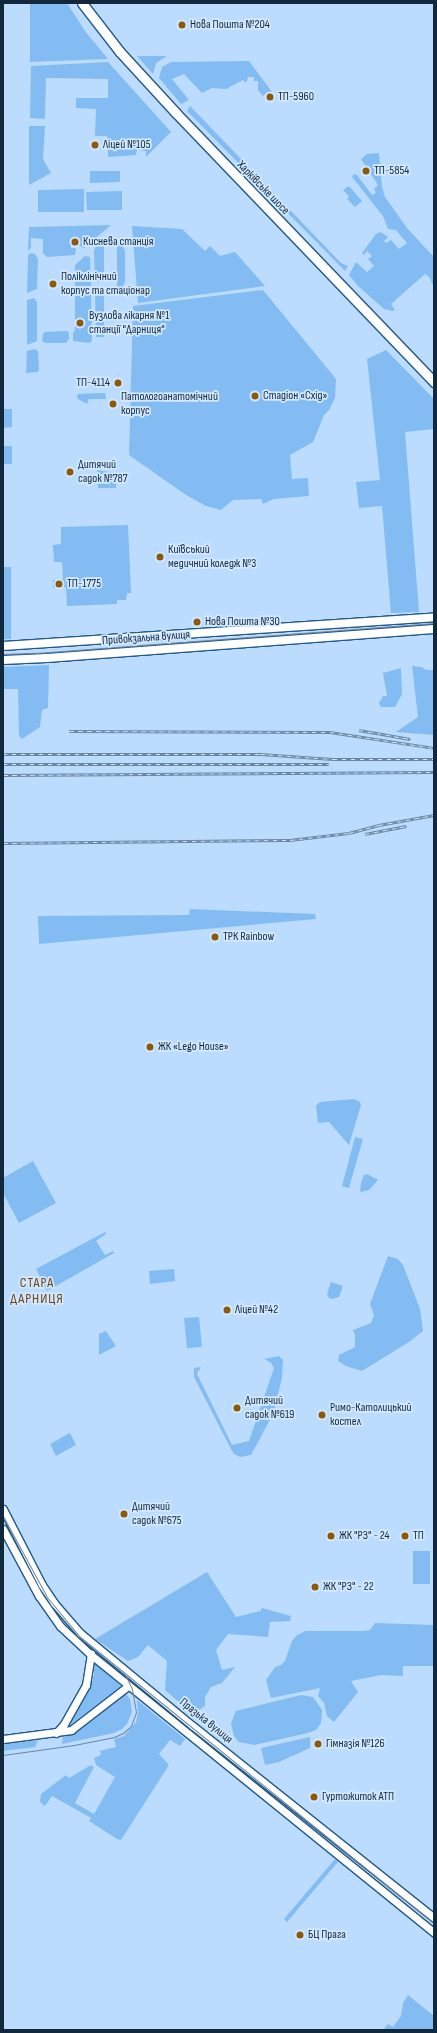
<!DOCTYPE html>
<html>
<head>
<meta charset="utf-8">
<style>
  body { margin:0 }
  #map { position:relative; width:437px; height:2033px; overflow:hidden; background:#bbdcfe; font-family:"Sofia Sans Condensed",sans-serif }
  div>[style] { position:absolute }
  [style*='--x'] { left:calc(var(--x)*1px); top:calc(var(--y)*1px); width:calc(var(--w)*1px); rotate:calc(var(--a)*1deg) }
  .green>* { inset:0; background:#83bcf3 }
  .roads { filter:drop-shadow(1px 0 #225989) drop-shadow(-1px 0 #225989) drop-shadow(0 1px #225989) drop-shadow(0 -1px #225989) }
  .tertiary>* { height:7px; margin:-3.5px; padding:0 3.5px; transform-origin:3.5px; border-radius:3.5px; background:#fff }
  .secondary>* { height:8px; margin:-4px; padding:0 4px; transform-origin:4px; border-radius:4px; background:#fff }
  .primary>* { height:9px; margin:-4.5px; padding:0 4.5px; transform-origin:4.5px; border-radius:4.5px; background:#fff }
  .tram>* { height:1px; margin:-0.5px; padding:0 0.5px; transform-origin:0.5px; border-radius:0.5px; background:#6b87a3 }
  .rail>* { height:3px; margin-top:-1.5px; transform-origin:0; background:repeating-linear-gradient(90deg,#d2e8ff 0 4.5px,#6b87a3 0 9px); box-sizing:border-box; border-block:1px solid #6b87a3 }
  .dots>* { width:11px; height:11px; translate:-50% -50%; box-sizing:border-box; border:2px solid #d2e8ff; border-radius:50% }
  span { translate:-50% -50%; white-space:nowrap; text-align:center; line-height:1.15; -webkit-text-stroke:3.5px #d2e8ff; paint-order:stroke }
  .poi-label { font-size:12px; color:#11283d }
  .left { translate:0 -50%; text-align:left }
  .right { translate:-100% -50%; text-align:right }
  .street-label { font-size:12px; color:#11283d }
  .quarter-label { font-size:14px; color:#6b4516; letter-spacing:1px }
  .frame { position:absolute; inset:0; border:4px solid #11283d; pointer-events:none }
</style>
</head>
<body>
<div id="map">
  <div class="green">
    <i style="clip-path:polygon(30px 3px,67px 3px,85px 31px,108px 59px,30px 62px)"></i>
    <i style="clip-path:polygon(137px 56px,167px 56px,156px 63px,153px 74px)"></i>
    <i style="clip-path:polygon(249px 61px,275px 96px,275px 99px,268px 92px,263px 96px,258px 90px,258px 81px,254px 81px,254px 77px,248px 77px,246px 83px,243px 80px,226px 89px,212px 88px,202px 93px,184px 74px,172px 79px,189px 100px,181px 104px,159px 78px,162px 67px,171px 62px)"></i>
    <i style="clip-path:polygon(108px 62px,171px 132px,146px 157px,146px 151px,137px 150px,136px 155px,108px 157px,107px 136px,95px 136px,96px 109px,76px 108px,76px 98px,108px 98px,108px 79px,46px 78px,45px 119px,30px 118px,31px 66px)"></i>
    <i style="clip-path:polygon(190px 106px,341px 263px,348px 266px,345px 271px,187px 111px)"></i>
    <i style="clip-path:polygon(29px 126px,45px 126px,43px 159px,51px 173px,29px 185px)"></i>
    <i style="clip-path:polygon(379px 153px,382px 187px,385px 197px,407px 228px,434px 257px,434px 288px,430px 278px,425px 274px,391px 304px,395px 310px,393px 311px,384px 309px,358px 286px,349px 275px,356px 262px,367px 272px,374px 266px,368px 259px,372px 256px,367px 251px,364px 255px,362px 253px,376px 234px,380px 232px,384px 234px,388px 237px,384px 241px,386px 243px,391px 240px,399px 249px,407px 243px,396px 230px,388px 229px,383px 216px,352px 177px,354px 174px,357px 175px,372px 195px,376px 193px,374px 189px,378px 185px,361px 159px,367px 154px)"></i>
    <i style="clip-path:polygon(90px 171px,120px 171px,120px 182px,90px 183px)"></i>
    <i style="clip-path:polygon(349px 186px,362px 201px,355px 207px,347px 199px,349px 196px,343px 190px)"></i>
    <i style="clip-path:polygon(84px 189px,84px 212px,38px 212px,38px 190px)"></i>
    <i style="clip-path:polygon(122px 191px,122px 210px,87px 210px,86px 192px)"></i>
    <i style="clip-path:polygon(111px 225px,84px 248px,78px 245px,78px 240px,71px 240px,71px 248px,76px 248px,75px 255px,47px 257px,43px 253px,43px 239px,31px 238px,31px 248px,28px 251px,29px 227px)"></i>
    <i style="clip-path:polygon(132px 226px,182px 229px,205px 251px,210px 246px,220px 256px,235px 252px,265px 286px,138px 303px)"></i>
    <i style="clip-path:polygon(101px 243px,104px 243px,104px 282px,97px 282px,95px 280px,94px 251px,96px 246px)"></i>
    <i style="clip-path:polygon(117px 244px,123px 246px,125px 251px,125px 281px,123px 287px,117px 287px)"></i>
    <i style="clip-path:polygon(31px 253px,35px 254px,38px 259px,37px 289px,27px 293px,28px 255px)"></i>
    <i style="clip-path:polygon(85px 256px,90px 257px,91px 286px,75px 286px,75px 265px)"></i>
    <i style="clip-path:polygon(263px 290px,336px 379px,335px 398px,329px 410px,324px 415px,313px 442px,290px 455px,292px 479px,308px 478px,309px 496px,274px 499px,263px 504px,261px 499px,233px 500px,221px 510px,206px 506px,186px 495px,129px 455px,133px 306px)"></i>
    <i style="clip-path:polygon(75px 295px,91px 295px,92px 340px,90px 343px,73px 341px,73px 333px,75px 330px)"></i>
    <i style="clip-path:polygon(95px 295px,104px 295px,104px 337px,96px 337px)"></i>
    <i style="clip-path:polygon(34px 298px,37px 302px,37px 341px,27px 345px,27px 300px)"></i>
    <i style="clip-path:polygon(67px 331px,69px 333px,69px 339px,66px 343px,46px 343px,42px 341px,43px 334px,45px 332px)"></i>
    <i style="clip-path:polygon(34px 349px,38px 351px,39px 369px,38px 372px,26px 373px,27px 351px)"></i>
    <i style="clip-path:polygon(386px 350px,434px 399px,434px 429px,405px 432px,419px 612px,391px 613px,382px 506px,359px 508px,356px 482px,380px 480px,367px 359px)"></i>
    <i style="clip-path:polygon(105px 393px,106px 399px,89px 399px,87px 404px,78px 399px,77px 396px,78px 394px)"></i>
    <i style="clip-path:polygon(3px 409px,12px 409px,12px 427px,3px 428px)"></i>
    <i style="clip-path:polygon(3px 446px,12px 446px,12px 464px,3px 464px)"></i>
    <i style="clip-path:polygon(97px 470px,116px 473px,116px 488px,98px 488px)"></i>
    <i style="clip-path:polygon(128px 525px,131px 593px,127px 593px,126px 600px,117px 600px,117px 604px,67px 606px,66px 587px,53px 588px,53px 580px,63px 579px,62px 562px,54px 562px,53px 545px,61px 544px,61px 527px)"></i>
    <i style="clip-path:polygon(3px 567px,11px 567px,11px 639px,3px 639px)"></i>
    <i style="clip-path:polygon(49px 665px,48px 708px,42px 710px,40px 727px,22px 739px,19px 736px,18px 689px,3px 689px,3px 667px)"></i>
    <i style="clip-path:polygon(412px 666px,422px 667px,426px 670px,434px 670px,434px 735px,396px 732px,418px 717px)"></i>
    <i style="clip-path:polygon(401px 668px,402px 694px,395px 707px,381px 707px,379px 703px,383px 696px,387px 696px,383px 673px)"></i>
    <i style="clip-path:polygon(190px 909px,315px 914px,316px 919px,39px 944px,38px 916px,189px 915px)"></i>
    <i style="clip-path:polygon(354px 1099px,360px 1102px,361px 1105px,349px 1145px,329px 1122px,318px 1123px,316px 1106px,320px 1102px)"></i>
    <i style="clip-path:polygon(355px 1137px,363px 1139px,349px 1188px,342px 1186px)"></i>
    <i style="clip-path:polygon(33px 1161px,56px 1203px,19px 1223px,3px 1193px,3px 1178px)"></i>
    <i style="clip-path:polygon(367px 1174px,378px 1180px,369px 1190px,361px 1192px,360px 1191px,361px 1183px,364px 1175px)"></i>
    <i style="clip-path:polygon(105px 1232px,106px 1234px,96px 1241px,105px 1255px,113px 1251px,114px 1253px,47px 1291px,36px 1269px)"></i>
    <i style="clip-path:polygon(388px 1256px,398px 1259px,403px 1265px,420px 1309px,423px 1331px,409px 1342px,362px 1371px,346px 1366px,338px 1361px,339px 1355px,355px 1347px,355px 1335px,353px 1330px,371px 1323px,374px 1315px,370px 1304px)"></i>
    <i style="clip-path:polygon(174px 1269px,175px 1281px,150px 1284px,149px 1271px)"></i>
    <i style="clip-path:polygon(331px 1282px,343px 1286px,339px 1297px,332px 1299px,329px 1298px,327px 1294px)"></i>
    <i style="clip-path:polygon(199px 1317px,202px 1347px,187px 1348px,184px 1318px)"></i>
    <i style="clip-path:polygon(106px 1331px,116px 1346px,99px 1355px,99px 1334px)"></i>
    <i style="clip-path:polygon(279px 1356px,283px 1360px,282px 1378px,273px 1414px,251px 1455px,240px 1457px,234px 1454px,231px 1449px,194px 1377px,194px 1368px,201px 1367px,197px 1374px,232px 1445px,249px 1441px,274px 1368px,271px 1363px,264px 1359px)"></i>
    <i style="clip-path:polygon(70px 1433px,76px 1445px,56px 1456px,50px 1444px)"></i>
    <i style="clip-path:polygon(413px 1551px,430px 1551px,430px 1584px,413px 1584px)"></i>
    <i style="clip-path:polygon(207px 1572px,236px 1617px,260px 1611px,262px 1608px,291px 1616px,290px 1621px,270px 1622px,268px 1637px,228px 1634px,216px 1650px,222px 1670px,235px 1667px,222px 1683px,211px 1687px,205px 1697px,205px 1706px,193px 1714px,165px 1690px,167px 1661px,148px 1645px,138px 1657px,128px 1661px,95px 1639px)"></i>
    <i style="clip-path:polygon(375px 1623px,434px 1625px,434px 1666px,403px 1666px,403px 1676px,381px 1675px,351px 1681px,358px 1692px,334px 1722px,327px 1716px,324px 1703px,318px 1696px,320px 1688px,271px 1698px,266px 1680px,275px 1667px,281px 1665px,285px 1661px,292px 1641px,296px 1636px,305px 1631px,365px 1631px,370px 1630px)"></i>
    <i style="clip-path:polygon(94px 1663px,121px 1686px,66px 1728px,89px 1689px,94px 1675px)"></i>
    <i style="clip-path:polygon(126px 1694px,130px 1699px,132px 1712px,127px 1724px,122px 1729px,114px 1733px,62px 1744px,63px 1736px,75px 1734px)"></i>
    <i style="clip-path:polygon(301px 1695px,313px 1697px,322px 1710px,321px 1723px,316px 1730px,308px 1733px,254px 1745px,239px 1742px,234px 1736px,231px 1723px,236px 1711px)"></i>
    <i style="clip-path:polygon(137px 1700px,185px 1739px,180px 1746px,170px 1740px,159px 1754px,169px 1765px,121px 1840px,117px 1839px,89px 1821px,91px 1818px,52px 1796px,45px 1806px,42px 1804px,40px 1801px,41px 1794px,66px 1775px,69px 1778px,91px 1765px,94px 1767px,75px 1803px,94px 1814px,115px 1777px,96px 1765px,94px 1758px,101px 1755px,100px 1751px,116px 1747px,114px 1739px,124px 1736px,136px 1722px,138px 1712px)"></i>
    <i style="clip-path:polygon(310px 1737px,310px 1748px,279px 1762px,265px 1765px,261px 1748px)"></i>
    <i style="clip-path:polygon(38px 1740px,35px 1747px,3px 1751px,3px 1744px)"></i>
    <i style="clip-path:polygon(335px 1859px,338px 1862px,287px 1922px,284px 1919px)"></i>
    <i style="clip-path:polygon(408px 1995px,434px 2016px,434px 2030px,383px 2030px,388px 2024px,393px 2027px,401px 2016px,403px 2003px)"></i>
  </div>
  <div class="roads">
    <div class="tertiary">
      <i style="--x:3;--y:1509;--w:85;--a:62.8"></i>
      <i style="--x:42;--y:1585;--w:22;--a:56"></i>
      <i style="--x:54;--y:1603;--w:40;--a:49"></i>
      <i style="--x:80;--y:1633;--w:146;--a:39.5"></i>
      <i style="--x:193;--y:1726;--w:308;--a:38.5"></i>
      <i style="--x:3;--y:1529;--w:76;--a:61.8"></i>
      <i style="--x:39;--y:1596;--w:37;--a:55"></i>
      <i style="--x:60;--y:1626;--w:41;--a:43"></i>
      <i style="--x:90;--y:1654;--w:443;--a:39"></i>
      <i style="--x:56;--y:1733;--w:12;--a:-48"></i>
      <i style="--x:64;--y:1724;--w:45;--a:-60.6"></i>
      <i style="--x:86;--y:1685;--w:32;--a:-81"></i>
      <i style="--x:3;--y:1739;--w:69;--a:-7.5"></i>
      <i style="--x:71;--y:1730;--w:72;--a:-37.7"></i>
    </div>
    <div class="secondary">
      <i style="--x:3;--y:646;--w:432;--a:-3.8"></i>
      <i style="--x:3;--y:660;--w:44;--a:-2.6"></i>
      <i style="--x:47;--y:658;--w:388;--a:-4.3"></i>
    </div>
    <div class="primary">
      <i style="--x:82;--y:3;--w:62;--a:52.2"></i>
      <i style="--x:120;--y:52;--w:83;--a:47.4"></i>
      <i style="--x:176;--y:113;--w:373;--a:46.2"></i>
    </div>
  </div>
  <div class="tram">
    <i style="--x:3;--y:654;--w:33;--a:-2"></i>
    <i style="--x:36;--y:653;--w:399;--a:-4.3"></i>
    <i style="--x:3;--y:1516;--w:92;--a:61.5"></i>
    <i style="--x:47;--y:1597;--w:50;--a:50.6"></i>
    <i style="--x:79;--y:1636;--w:457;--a:39"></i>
    <i style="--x:3;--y:1755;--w:72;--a:-8"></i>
    <i style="--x:74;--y:1745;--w:41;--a:-11.3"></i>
    <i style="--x:114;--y:1737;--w:10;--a:-24"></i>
    <i style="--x:123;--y:1733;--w:11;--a:-41"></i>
    <i style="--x:131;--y:1726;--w:15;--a:-70"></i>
    <i style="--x:136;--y:1712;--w:23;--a:-100"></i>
    <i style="--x:132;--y:1689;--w:14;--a:-115"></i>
  </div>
  <div class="rail">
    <i style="--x:359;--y:730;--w:52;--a:10"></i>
    <i style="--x:69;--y:731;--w:261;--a:0.2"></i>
    <i style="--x:330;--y:732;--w:105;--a:8.7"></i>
    <i style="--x:3;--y:754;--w:257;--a:0"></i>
    <i style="--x:260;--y:754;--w:73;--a:3.9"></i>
    <i style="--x:333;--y:759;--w:101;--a:0"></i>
    <i style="--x:3;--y:764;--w:326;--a:0"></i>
    <i style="--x:3;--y:775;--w:431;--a:-0.4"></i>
    <i style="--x:365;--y:834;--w:42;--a:-11"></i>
    <i style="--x:3;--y:843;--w:287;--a:-0.6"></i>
    <i style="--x:290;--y:840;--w:59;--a:-6.8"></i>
    <i style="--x:349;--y:833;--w:31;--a:-15"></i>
    <i style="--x:379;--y:825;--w:56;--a:-10.3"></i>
  </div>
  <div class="dots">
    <i style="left:182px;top:25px;background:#8d5809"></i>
    <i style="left:270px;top:97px;background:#8d5809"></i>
    <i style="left:95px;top:145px;background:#8d5809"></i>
    <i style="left:366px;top:171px;background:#8d5809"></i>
    <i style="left:75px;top:242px;background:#8d5809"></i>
    <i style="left:53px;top:284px;background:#8d5809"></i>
    <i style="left:80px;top:323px;background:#8d5809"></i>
    <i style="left:118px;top:383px;background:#8d5809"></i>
    <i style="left:255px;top:396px;background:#8d5809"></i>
    <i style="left:113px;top:404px;background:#8d5809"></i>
    <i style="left:70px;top:472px;background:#8d5809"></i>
    <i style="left:160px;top:557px;background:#8d5809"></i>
    <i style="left:59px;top:584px;background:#8d5809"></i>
    <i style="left:197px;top:622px;background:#8d5809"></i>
    <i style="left:215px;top:937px;background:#8d5809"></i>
    <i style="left:150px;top:1047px;background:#8d5809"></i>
    <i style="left:227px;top:1310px;background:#8d5809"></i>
    <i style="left:237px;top:1408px;background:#8d5809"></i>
    <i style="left:322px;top:1415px;background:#8d5809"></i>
    <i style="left:124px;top:1514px;background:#8d5809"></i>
    <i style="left:331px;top:1536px;background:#8d5809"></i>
    <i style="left:405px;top:1536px;background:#8d5809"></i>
    <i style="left:315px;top:1587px;background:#8d5809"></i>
    <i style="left:318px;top:1744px;background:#8d5809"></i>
    <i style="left:314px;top:1797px;background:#8d5809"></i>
    <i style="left:300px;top:1935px;background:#8d5809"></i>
  </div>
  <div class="poi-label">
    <span class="left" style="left:190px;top:25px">Нова Пошта №204</span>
    <span class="left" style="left:278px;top:97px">ТП-5960</span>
    <span class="left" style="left:103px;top:145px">Ліцей №105</span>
    <span class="left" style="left:374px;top:171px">ТП-5854</span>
    <span class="left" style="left:83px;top:242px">Киснева станція</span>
    <span class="left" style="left:61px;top:284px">Поліклінічний<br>корпус та стаціонар</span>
    <span class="left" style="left:89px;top:323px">Вузлова лікарня №1<br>станції "Дарниця"</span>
    <span class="right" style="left:110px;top:383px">ТП-4114</span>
    <span class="left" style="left:263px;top:396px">Стадіон «Схід»</span>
    <span class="left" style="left:121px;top:404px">Патологоанатомічний<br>корпус</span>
    <span class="left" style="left:78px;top:472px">Дитячий<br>садок №787</span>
    <span class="left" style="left:168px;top:557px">Київський<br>медичний коледж №3</span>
    <span class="left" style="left:67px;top:584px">ТП-1775</span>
    <span class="left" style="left:205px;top:622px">Нова Пошта №30</span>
    <span class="left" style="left:223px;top:937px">ТРК Rainbow</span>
    <span class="left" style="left:158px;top:1047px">ЖК «Lego House»</span>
    <span class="left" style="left:235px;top:1310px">Ліцей №42</span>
    <span class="left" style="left:245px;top:1408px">Дитячий<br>садок №619</span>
    <span class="left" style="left:330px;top:1415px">Римо-Католицький<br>костел</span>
    <span class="left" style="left:132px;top:1514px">Дитячий<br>садок №675</span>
    <span class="left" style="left:339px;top:1536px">ЖК "РЗ" - 24</span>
    <span class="left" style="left:413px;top:1536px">ТП</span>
    <span class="left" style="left:323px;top:1587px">ЖК "РЗ" - 22</span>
    <span class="left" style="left:326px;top:1744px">Гімназія №126</span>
    <span class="left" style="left:322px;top:1797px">Гуртожиток АТП</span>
    <span class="left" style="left:308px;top:1935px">БЦ Прага</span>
  </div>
  <div class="street-label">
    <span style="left:263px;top:188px;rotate:46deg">Харківське шосе</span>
    <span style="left:146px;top:638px;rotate:-4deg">Привокзальна вулиця</span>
    <span style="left:206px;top:1721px;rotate:39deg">Празька вулиця</span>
  </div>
  <div class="quarter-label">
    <span style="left:37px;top:1291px">СТАРА<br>ДАРНИЦЯ</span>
  </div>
  <div class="frame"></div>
</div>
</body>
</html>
